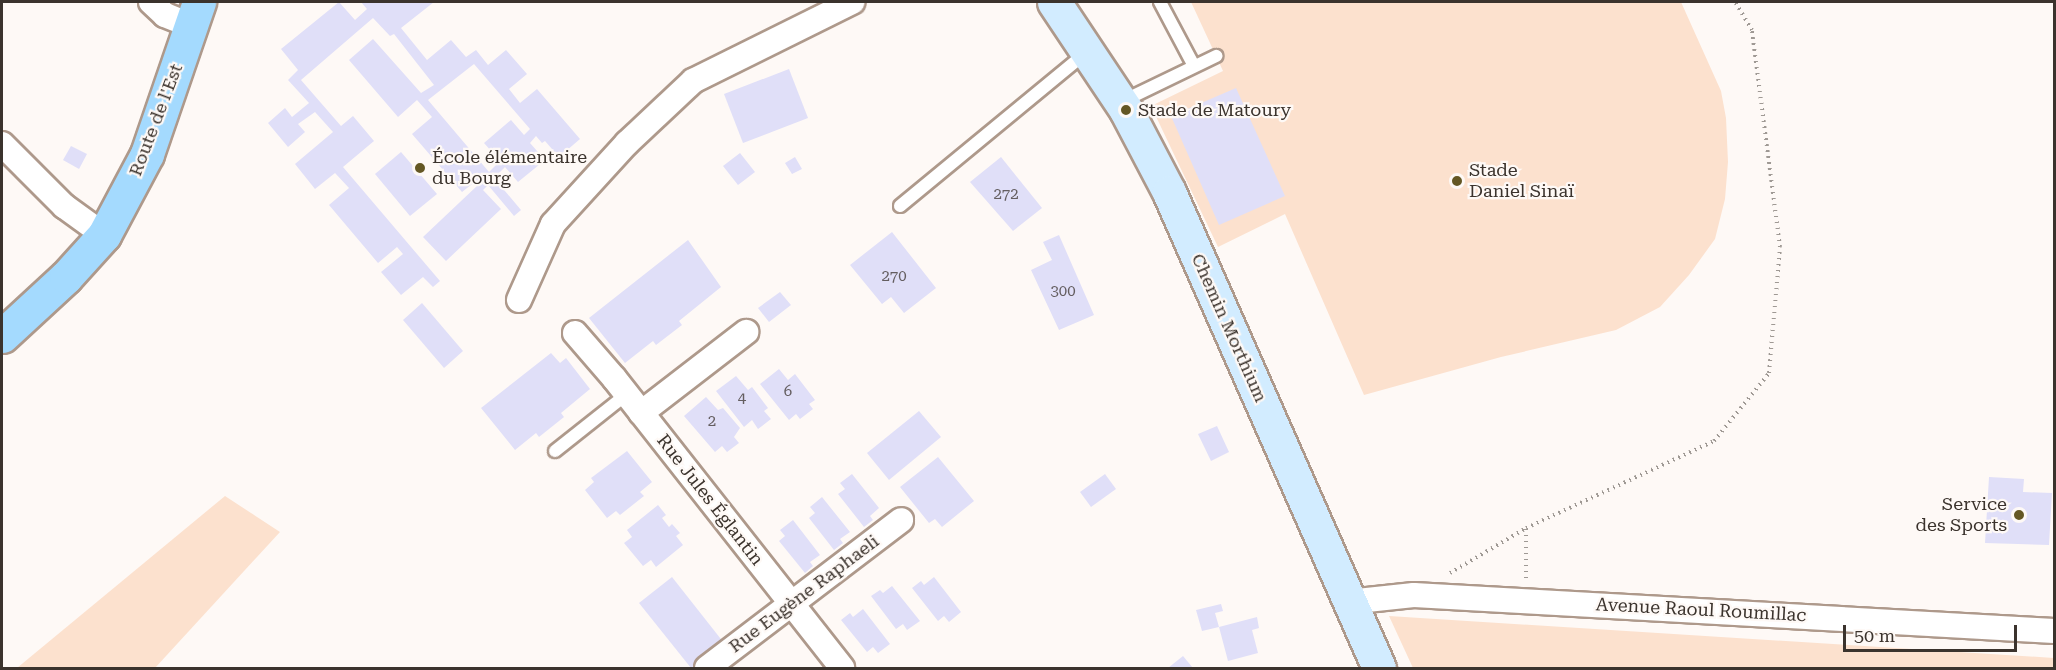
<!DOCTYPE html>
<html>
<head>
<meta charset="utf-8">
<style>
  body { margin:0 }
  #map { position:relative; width:2056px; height:670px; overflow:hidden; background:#fef9f6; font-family:"Roboto Serif",serif }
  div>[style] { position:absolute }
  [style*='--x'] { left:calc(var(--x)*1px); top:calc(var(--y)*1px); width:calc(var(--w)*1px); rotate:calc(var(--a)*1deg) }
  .green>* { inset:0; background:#fce1ce }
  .building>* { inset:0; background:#e0dff8 }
  .path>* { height:4px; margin-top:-2px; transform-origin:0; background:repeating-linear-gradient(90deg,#9f9994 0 1.5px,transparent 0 6px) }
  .roads { filter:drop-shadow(2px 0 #ae998b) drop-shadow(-2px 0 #ae998b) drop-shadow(0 2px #ae998b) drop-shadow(0 -2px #ae998b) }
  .lane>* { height:12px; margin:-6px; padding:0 6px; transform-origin:6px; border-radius:6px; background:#fff }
  .street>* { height:24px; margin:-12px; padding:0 12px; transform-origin:12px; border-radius:12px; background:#fff }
  .secondary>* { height:33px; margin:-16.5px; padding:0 16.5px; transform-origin:16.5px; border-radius:16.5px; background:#d2ecff }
  .primary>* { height:33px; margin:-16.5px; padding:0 16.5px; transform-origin:16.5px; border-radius:16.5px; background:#a4dafe }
  .dots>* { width:16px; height:16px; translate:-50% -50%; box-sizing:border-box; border:3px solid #fef9f6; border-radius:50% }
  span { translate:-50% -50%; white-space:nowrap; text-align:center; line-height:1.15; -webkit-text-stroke:4.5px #fef9f6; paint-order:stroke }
  .number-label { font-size:15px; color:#645e60 }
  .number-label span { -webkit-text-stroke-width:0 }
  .poi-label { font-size:18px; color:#3b332d }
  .left { translate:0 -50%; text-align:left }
  .right { translate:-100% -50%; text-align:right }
  .street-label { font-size:18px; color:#3b332d }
  .frame { position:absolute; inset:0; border:3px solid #3b332d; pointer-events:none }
  .scale { position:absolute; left:1843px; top:625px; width:174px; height:27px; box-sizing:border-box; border:3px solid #3b332d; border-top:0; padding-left:8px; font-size:18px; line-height:21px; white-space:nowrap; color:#3b332d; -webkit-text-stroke:4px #fef9f6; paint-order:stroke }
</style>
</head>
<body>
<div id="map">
  <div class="green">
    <i style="clip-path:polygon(1191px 2px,1681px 2px,1721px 91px,1726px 118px,1728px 162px,1725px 199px,1715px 239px,1689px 275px,1660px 307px,1616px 330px,1501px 357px,1364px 395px,1285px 214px,1218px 247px,1151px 106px,1223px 71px)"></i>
    <i style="clip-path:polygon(225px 496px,280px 532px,155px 668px,17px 668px)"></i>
    <i style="clip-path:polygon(1389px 616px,2054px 658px,2054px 668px,1413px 668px)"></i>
  </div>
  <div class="building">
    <i style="clip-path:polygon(evenodd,339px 2px,355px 20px,367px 9px,361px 2px,434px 2px,401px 28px,427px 60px,451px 40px,466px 57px,476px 50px,488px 65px,506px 50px,527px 74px,509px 89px,520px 103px,537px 89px,580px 139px,559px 157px,545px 141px,542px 143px,536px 136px,530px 143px,545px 160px,518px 182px,505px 167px,494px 178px,521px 210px,514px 216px,488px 185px,483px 190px,501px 209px,446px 261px,423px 237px,478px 185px,476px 182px,481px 177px,462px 192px,412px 134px,432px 117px,417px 100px,398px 117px,349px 60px,373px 39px,421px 93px,434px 85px,394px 34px,390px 36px,373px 18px,301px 80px,341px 126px,353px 116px,374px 141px,343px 167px,440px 281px,433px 287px,423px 277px,401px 295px,381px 272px,403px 254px,397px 247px,378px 263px,329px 205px,349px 188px,335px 173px,315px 189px,295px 164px,333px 132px,315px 112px,298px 124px,305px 132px,288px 147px,268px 123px,285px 108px,292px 117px,309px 103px,288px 80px,298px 70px,281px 49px,339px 2px,474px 64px,530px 129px,524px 135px,511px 120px,484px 143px,500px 161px,489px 172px,428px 100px,474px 64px)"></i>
    <i style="clip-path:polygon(789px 69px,808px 118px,743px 143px,724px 94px)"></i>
    <i style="clip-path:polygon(1236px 88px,1285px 196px,1219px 225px,1171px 116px)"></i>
    <i style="clip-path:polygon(71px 146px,87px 154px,79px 169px,63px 160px)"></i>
    <i style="clip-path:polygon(401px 152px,437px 194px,410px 216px,375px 174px)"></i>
    <i style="clip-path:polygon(740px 153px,755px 172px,738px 185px,723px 166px)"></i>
    <i style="clip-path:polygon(795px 157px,802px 169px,792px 174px,785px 163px)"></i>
    <i style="clip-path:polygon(1001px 157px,1042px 208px,1013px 231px,970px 182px)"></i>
    <i style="clip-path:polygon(892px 232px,936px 288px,904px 313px,891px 297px,882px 304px,850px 265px)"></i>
    <i style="clip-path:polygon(1059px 235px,1094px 315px,1059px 330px,1031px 270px,1052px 260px,1043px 242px)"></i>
    <i style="clip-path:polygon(688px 240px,721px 287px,679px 321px,682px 325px,656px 345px,653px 341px,625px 363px,589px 318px)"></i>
    <i style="clip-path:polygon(780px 292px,791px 305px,769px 322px,758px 308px)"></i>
    <i style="clip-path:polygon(422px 303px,463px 351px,444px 368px,403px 320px)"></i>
    <i style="clip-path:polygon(551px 353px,560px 363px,566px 358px,590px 389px,561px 413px,564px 417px,539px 437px,536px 433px,515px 450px,481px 408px)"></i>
    <i style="clip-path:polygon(779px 369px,788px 380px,795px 374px,815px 400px,809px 404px,813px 409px,800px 419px,796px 414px,789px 420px,760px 384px)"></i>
    <i style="clip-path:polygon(736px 376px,748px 390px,752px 387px,768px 408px,764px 411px,771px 419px,758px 429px,752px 420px,744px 427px,716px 391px)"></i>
    <i style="clip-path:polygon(706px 397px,718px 410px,723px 408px,740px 428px,734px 437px,739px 443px,727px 452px,722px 446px,715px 452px,684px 416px)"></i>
    <i style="clip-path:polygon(919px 411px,941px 437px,889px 480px,867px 453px)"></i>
    <i style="clip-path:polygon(1217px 426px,1229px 452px,1211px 461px,1198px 434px)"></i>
    <i style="clip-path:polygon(627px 451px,652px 482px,640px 492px,644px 496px,620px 515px,616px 511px,607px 518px,585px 490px,594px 482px,591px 478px)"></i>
    <i style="clip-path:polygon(938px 457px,974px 501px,942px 527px,935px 519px,929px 523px,900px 487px)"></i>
    <i style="clip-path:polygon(852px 474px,879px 508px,870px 516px,873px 520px,864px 527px,838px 494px,845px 489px,840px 483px)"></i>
    <i style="clip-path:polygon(1105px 474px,1116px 489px,1091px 507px,1080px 492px)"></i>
    <i style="clip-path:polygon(1989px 477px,2024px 479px,2023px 492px,2052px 493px,2049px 545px,1985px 543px)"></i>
    <i style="clip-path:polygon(822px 497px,850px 532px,840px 539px,843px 543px,834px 550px,809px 518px,815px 513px,810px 507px)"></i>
    <i style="clip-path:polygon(658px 505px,666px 515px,662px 518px,669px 527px,672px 524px,680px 533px,676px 536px,683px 545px,656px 567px,651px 560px,643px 566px,624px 543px,632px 537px,627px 530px)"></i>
    <i style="clip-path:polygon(793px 520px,820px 555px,810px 562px,813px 566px,805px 573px,779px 541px,785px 536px,780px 530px)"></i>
    <i style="clip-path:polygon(672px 577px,724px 643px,691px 668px,639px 603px)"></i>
    <i style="clip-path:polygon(934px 577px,961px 612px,949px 622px,944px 616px,938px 621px,912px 588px,921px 581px,924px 585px)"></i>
    <i style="clip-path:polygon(892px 586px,920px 621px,907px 630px,903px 624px,896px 629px,871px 596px,880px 590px,883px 593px)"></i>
    <i style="clip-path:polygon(1221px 604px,1223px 611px,1215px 613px,1219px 627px,1202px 631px,1196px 610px)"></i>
    <i style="clip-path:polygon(863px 609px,890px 644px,878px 653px,873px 647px,867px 652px,841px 620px,850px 613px,853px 617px)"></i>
    <i style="clip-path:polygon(1257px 617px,1259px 628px,1252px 630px,1258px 653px,1228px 661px,1219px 627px)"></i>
    <i style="clip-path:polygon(1183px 656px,1193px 668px,1168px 668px)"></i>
  </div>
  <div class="path">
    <i style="--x:1526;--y:529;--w:49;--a:90"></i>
    <i style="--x:1450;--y:573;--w:88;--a:-30.6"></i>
    <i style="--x:1526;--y:528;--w:207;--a:-24.8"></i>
    <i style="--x:1714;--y:441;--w:87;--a:-51"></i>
    <i style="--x:1769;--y:373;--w:126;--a:-85"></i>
    <i style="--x:1780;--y:247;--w:219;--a:-97.4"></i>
    <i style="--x:1752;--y:30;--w:33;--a:-121"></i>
  </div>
  <div class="roads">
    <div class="lane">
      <i style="--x:1160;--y:2;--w:72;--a:62"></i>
      <i style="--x:1121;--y:102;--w:106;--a:-25.8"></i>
      <i style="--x:900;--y:206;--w:242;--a:-39.5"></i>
      <i style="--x:555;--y:451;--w:92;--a:-38.4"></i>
    </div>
    <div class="street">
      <i style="--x:151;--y:2;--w:19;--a:43"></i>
      <i style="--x:165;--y:15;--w:29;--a:22"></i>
      <i style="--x:2;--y:144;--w:88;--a:45"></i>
      <i style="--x:64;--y:206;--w:49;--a:35.9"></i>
      <i style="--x:519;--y:300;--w:83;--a:-65.9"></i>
      <i style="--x:553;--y:224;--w:110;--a:-47.6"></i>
      <i style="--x:627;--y:143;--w:91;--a:-43.2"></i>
      <i style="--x:693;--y:81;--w:178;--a:-26.4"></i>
      <i style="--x:575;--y:333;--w:60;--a:49.1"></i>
      <i style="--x:614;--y:378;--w:369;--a:51.8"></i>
      <i style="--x:641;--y:413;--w:133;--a:-37.6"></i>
      <i style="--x:1348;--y:602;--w:66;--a:-6.1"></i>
      <i style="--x:1414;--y:595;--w:641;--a:3.22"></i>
      <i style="--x:707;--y:668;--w:244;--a:-37.3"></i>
    </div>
    <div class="secondary">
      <i style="--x:1054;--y:2;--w:130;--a:56.3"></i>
      <i style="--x:1126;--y:110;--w:93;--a:62.3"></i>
      <i style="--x:1169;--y:192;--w:520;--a:66.19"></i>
    </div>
    <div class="primary">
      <i style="--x:2;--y:336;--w:87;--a:-42.7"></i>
      <i style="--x:66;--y:277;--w:57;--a:-47.9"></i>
      <i style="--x:104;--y:235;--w:92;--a:-62"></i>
      <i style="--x:147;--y:154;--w:161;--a:-71.1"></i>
    </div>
  </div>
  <div class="dots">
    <i style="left:1126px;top:110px;background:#645724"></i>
    <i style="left:420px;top:168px;background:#645724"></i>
    <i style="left:1457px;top:181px;background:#645724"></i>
    <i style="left:2019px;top:515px;background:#645724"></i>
  </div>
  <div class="number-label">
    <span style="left:1006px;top:195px">272</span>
    <span style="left:894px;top:277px">270</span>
    <span style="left:1063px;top:292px">300</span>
    <span style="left:788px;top:392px">6</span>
    <span style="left:742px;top:399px">4</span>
    <span style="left:712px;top:422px">2</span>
  </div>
  <div class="poi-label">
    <span class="left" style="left:1138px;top:110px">Stade de Matoury</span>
    <span class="left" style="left:432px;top:168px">École élémentaire<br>du Bourg</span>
    <span class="left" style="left:1469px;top:181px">Stade<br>Daniel Sinaï</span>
    <span class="right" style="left:2007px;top:515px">Service<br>des Sports</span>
  </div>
  <div class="street-label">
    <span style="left:156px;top:120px;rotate:-69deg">Route de l'Est</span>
    <span style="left:1229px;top:328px;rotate:66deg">Chemin Morthium</span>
    <span style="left:710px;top:500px;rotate:52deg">Rue Jules Églantin</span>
    <span style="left:804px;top:594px;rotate:-37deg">Rue Eugène Raphaeli</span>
    <span style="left:1701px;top:610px;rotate:3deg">Avenue Raoul Roumillac</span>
  </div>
  <div class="frame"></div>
  <div class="scale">50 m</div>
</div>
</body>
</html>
